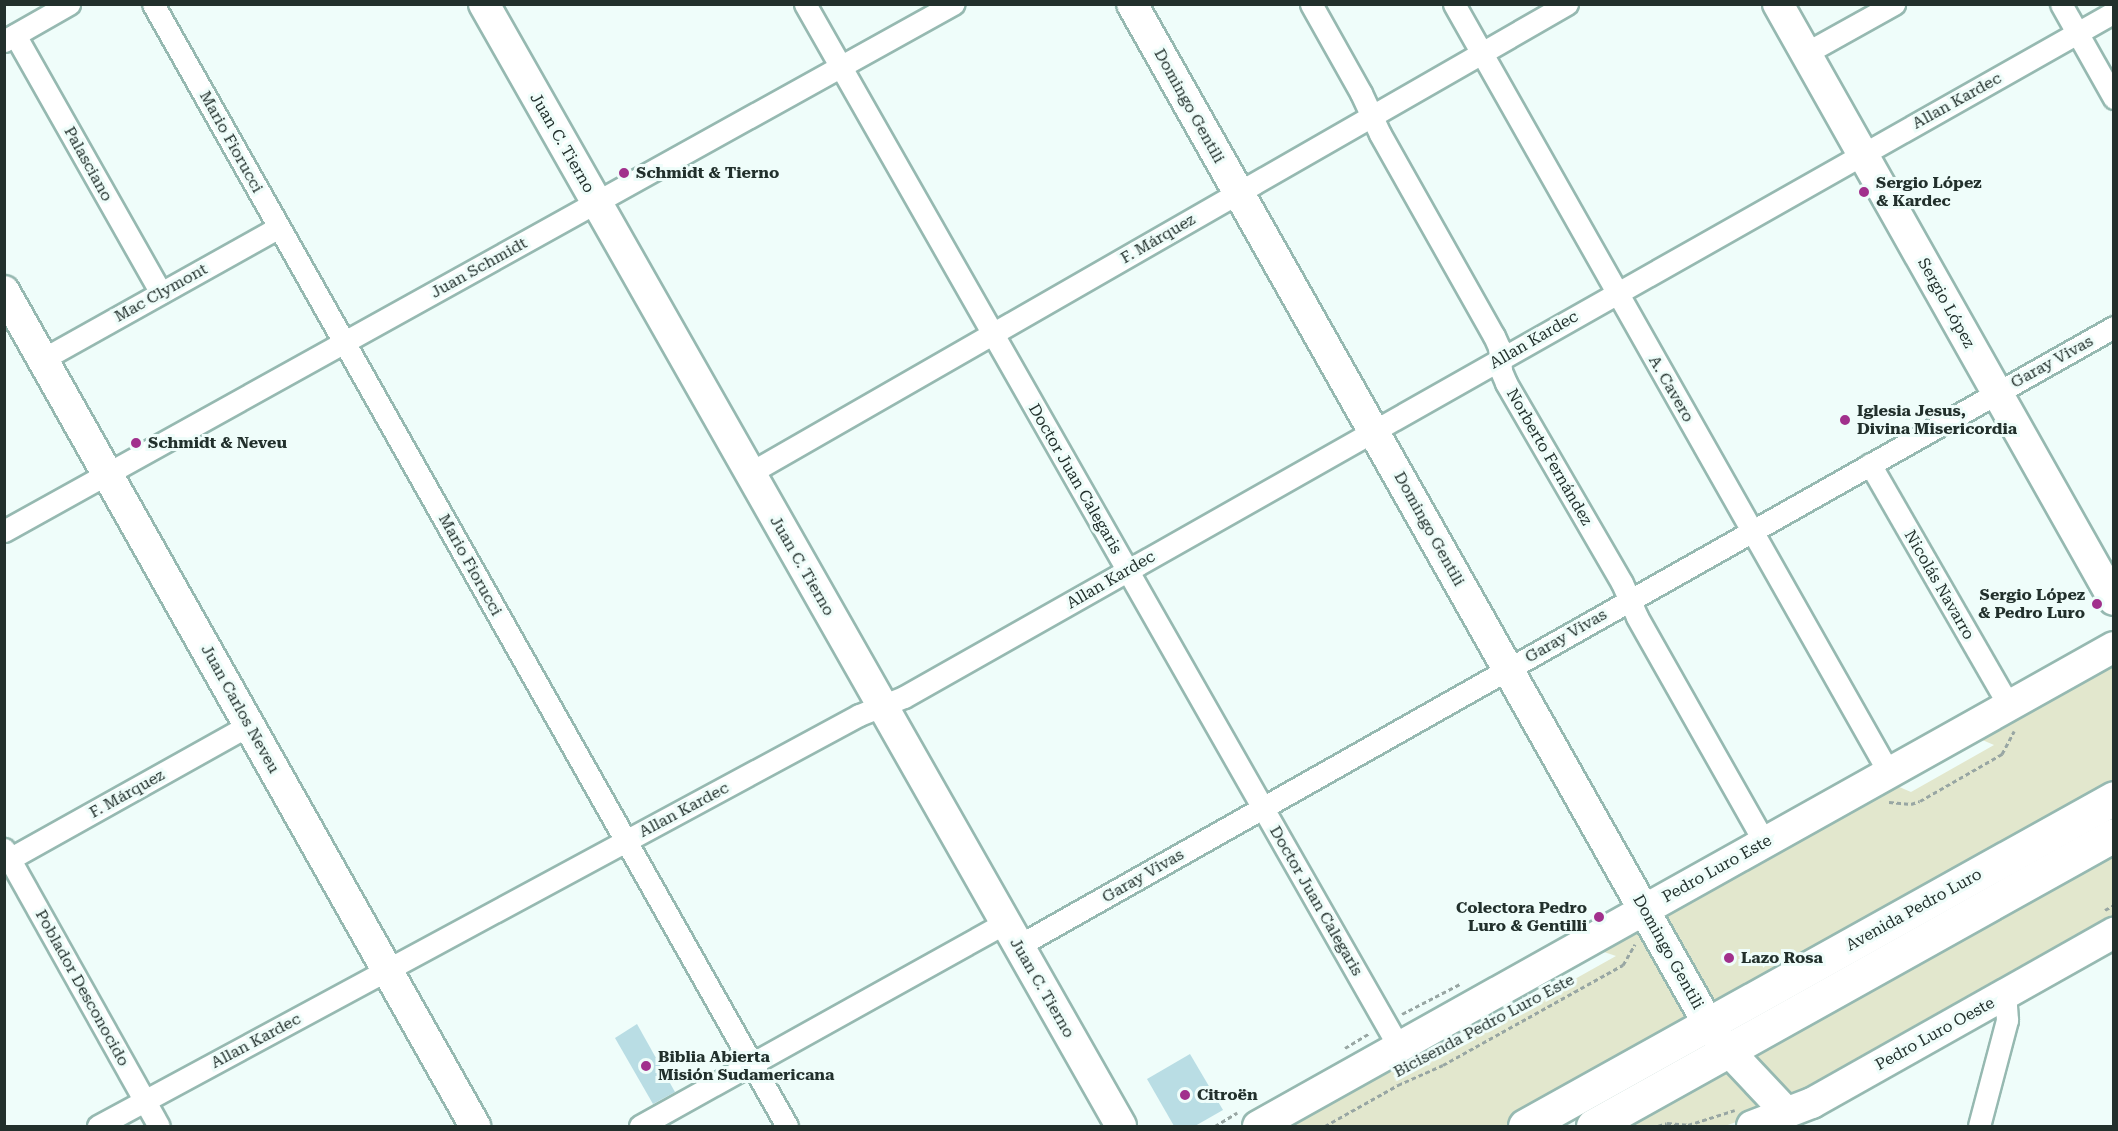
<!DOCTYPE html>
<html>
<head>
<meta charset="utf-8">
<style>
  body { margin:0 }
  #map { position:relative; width:2118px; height:1131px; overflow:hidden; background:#effdfa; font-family:"Roboto Serif",serif }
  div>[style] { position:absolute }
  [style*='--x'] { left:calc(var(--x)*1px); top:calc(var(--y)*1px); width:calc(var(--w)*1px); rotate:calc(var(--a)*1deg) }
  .green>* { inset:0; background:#e2e7cd }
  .building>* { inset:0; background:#b9dde4 }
  .path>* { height:3px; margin-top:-1.5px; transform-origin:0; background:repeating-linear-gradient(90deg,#98a6a3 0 4.5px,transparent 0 7.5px) }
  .roads { filter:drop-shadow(2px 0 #96b9b1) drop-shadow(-2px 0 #96b9b1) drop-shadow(0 2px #96b9b1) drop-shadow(0 -2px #96b9b1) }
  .street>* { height:21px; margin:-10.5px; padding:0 10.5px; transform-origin:10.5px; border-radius:10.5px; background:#fff }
  .secondary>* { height:30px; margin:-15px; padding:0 15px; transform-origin:15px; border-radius:15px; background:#fff }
  .primary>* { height:33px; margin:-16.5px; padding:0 16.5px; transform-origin:16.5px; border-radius:16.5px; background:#fff }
  .dots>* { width:16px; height:16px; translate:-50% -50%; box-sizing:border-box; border:3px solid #effdfa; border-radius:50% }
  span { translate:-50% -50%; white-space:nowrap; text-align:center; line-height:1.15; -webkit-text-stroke:6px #effdfa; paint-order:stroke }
  .street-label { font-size:16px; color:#22302c }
  .poi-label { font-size:16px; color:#22302c; font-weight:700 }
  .left { translate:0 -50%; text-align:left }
  .right { translate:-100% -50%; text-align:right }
  .frame { position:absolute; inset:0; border:6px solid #22302c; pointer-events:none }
</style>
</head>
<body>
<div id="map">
  <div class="green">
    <i style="clip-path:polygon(2113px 658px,2113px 788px,1715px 1004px,1711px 1001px,1661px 912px,1890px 783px,1911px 792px,1994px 745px,1973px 736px)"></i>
    <i style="clip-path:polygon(2113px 847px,2113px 922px,1793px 1100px,1755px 1058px,1756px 1051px)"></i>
    <i style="clip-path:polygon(1634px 931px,1643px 935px,1690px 1017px,1509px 1126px,1280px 1126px,1427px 1043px,1448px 1050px,1616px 956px,1595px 949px)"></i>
    <i style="clip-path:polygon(1724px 1067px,1760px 1105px,1756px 1115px,1725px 1126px,1611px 1126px)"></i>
  </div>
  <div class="building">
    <i style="clip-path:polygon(637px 1024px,675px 1092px,653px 1104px,615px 1038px)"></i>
    <i style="clip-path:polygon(1190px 1054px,1223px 1110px,1195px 1126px,1174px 1126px,1147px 1079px)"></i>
  </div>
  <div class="path">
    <i style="--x:1889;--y:802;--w:22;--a:5"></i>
    <i style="--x:1911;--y:804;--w:9;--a:-18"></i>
    <i style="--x:1920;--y:801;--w:95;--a:-29.8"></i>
    <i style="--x:2002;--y:754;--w:26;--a:-62"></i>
    <i style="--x:2105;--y:910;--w:10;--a:-29"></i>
    <i style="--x:1402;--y:1014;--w:65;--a:-27.3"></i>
    <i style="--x:1345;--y:1048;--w:29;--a:-31"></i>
    <i style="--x:1215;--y:1126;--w:26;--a:-31"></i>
    <i style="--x:1325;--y:1126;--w:84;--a:-29.3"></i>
    <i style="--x:1398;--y:1085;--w:49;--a:-24"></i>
    <i style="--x:1443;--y:1065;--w:206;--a:-29.1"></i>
    <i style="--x:1623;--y:965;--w:24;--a:-60"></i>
    <i style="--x:1658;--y:1126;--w:9;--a:-18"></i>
    <i style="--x:1667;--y:1123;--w:21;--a:5"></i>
    <i style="--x:1688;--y:1125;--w:49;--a:-17.7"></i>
  </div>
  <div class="roads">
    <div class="street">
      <i style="--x:153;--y:4;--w:1289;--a:60.53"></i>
      <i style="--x:805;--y:4;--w:1200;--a:60.34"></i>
      <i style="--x:1311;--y:4;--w:102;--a:60.7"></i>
      <i style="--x:1361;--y:93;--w:45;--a:65.1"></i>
      <i style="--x:1380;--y:134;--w:232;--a:60.6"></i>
      <i style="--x:1494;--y:336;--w:12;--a:66"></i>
      <i style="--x:1499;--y:347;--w:24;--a:85"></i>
      <i style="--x:1501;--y:371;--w:13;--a:67"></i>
      <i style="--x:1506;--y:383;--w:231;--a:59.9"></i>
      <i style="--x:1622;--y:583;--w:37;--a:66"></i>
      <i style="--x:1637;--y:617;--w:260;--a:60.5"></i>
      <i style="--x:1454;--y:4;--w:884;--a:60.5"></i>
      <i style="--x:2061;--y:4;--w:108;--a:60.6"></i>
      <i style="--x:15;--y:35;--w:296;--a:60.5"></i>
      <i style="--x:4;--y:41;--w:75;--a:-29.6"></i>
      <i style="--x:1806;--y:53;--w:101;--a:-29.1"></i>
      <i style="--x:43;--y:359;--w:270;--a:-29.2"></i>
      <i style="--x:1870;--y:464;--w:279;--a:60.1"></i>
      <i style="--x:750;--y:473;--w:942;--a:-29.86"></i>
      <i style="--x:4;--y:531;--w:1086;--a:-29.04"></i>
      <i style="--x:4;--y:849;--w:317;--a:60.8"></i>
      <i style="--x:4;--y:862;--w:281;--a:-29.2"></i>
      <i style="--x:1018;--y:946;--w:1259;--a:-29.46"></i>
      <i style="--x:98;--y:1126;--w:865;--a:-28.37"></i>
      <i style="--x:859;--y:715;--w:48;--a:-21.8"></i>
      <i style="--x:904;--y:697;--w:1390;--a:-29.51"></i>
      <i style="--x:640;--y:1126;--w:418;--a:-29.1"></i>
      <i style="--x:1979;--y:1126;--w:110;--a:-75.2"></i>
      <i style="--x:2007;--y:1020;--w:26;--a:-94"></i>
    </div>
    <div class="secondary">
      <i style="--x:484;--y:4;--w:1290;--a:60.41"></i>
      <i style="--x:1132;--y:4;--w:1173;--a:60.53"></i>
      <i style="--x:1709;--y:1025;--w:24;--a:55"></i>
      <i style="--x:1723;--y:1045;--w:93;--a:46.7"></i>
      <i style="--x:1778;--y:4;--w:684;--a:60.59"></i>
      <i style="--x:4;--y:291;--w:959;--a:60.57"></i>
      <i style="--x:1258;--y:1126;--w:981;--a:-29.23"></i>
      <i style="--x:1752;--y:1126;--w:64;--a:-21"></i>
      <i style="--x:1812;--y:1103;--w:347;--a:-29.4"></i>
    </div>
    <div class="primary">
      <i style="--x:1525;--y:1126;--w:674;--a:-29.11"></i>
      <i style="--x:1593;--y:1126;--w:597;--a:-29.19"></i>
    </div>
  </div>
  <div class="dots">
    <i style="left:624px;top:173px;background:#a1308c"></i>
    <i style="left:1864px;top:192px;background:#a1308c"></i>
    <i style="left:1845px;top:420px;background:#a1308c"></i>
    <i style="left:136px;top:443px;background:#a1308c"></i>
    <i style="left:2097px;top:604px;background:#a1308c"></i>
    <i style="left:1599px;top:917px;background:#a1308c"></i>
    <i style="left:1729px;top:958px;background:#a1308c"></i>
    <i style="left:646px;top:1066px;background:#a1308c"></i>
    <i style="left:1185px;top:1095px;background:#a1308c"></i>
  </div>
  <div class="street-label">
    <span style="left:1957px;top:101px;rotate:-29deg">Allan Kardec</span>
    <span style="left:1189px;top:106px;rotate:61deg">Domingo Gentili</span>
    <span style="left:231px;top:142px;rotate:61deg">Mario Fiorucci</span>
    <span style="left:562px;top:143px;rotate:60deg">Juan C. Tierno</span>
    <span style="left:88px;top:164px;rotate:61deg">Palasciano</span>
    <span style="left:1158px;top:239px;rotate:-30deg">F. Márquez</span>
    <span style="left:479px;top:268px;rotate:-29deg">Juan Schmidt</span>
    <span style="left:161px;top:293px;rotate:-29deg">Mac Clymont</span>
    <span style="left:1946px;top:303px;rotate:61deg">Sergio López</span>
    <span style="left:1534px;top:340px;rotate:-30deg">Allan Kardec</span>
    <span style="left:2052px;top:362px;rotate:-29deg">Garay Vivas</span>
    <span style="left:1671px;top:389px;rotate:60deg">A. Cavero</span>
    <span style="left:1549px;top:457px;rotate:60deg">Norberto Fernández</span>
    <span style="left:1075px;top:479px;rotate:60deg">Doctor Juan Calegaris</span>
    <span style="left:1429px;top:529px;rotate:61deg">Domingo Gentili</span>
    <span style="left:470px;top:565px;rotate:61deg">Mario Fiorucci</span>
    <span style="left:802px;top:566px;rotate:60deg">Juan C. Tierno</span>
    <span style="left:1111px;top:580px;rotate:-30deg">Allan Kardec</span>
    <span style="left:1939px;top:585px;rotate:60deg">Nicolás Navarro</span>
    <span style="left:1566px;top:636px;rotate:-30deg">Garay Vivas</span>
    <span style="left:240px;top:709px;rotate:61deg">Juan Carlos Neveu</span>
    <span style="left:127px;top:794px;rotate:-29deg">F. Márquez</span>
    <span style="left:684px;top:810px;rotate:-28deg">Allan Kardec</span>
    <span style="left:1717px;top:869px;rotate:-29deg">Pedro Luro Este</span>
    <span style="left:1143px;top:876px;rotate:-30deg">Garay Vivas</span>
    <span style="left:1316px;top:901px;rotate:60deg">Doctor Juan Calegaris</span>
    <span style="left:1914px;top:910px;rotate:-29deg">Avenida Pedro Luro</span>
    <span style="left:1668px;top:952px;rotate:61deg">Domingo Gentili</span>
    <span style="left:82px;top:988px;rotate:61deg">Poblador Desconocido</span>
    <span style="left:1042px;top:988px;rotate:60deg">Juan C. Tierno</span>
    <span style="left:1484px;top:1026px;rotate:-28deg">Bicisenda Pedro Luro Este</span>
    <span style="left:1935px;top:1034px;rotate:-29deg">Pedro Luro Oeste</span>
    <span style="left:256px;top:1041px;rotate:-28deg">Allan Kardec</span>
  </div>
  <div class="poi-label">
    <span class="left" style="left:636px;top:173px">Schmidt &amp; Tierno</span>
    <span class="left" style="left:1876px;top:192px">Sergio López<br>&amp; Kardec</span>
    <span class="left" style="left:1857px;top:420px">Iglesia Jesus,<br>Divina Misericordia</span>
    <span class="left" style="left:148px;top:443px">Schmidt &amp; Neveu</span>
    <span class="right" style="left:2085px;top:604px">Sergio López<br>&amp; Pedro Luro</span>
    <span class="right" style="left:1587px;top:917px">Colectora Pedro<br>Luro &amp; Gentilli</span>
    <span class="left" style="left:1741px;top:958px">Lazo Rosa</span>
    <span class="left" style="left:658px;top:1066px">Biblia Abierta<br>Misión Sudamericana</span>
    <span class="left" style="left:1197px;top:1095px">Citroën</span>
  </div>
  <div class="frame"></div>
</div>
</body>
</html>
